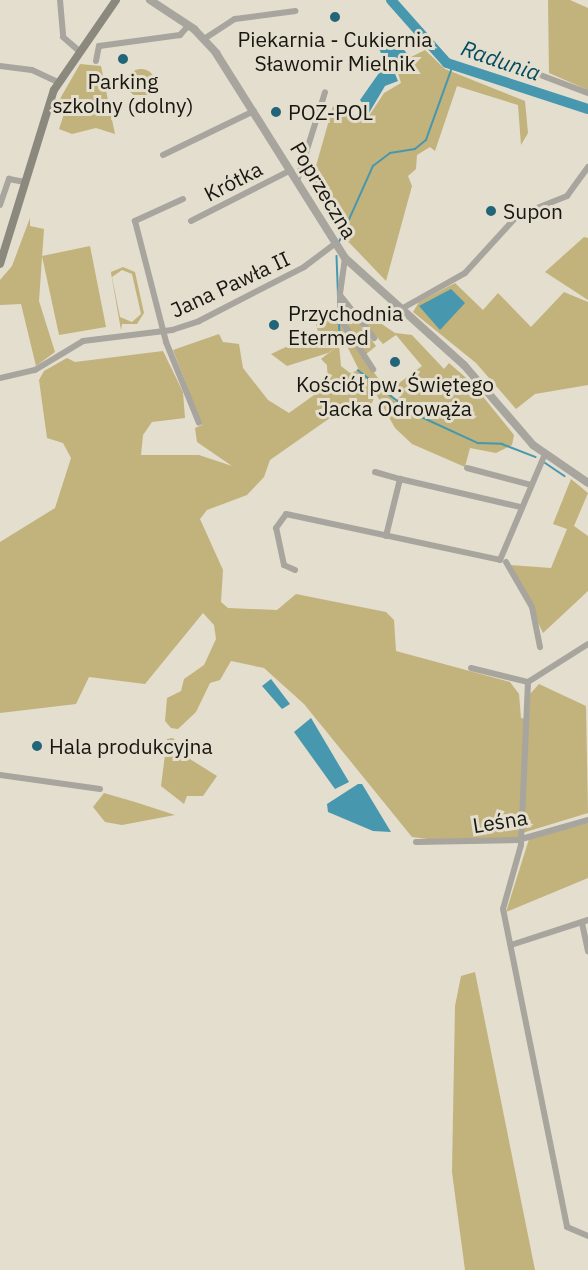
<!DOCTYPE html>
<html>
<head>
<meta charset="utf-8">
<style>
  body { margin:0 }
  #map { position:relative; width:588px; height:1270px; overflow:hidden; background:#e3dece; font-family:"IBM Plex Sans",sans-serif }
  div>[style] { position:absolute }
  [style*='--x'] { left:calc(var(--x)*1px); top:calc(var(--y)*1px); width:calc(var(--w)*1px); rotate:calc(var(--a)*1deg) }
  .green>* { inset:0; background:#c2b27c }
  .round { border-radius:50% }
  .water>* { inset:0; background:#4797af }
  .stream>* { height:1.5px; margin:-0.75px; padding:0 0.75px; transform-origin:0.75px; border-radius:0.75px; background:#4797af }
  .river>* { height:10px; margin:-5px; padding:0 5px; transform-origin:5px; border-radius:5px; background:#4797af }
  .minor>* { height:6px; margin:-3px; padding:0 3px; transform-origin:3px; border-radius:3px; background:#a7a59d }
  .tertiary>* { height:8px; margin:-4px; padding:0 4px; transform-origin:4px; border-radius:4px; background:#a7a59d }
  .secondary>* { height:8px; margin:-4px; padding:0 4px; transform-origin:4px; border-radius:4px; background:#8b887e }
  .dots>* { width:16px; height:16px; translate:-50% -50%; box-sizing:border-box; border:3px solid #e3dece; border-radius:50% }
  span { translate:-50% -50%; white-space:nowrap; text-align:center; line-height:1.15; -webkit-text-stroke:6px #e3dece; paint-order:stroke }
  .poi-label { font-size:21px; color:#181610 }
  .left { translate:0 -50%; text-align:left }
  .street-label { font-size:21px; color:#181610 }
  .water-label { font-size:22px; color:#034c5e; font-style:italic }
</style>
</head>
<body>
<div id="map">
  <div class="green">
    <i style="clip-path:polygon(548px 0,570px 0,588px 8px,588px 90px,549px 73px)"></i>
    <i style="clip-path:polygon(425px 50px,445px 69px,525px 101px,528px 133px,521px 145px,518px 105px,457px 86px,435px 151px,430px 147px,417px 155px,416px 169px,408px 176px,412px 186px,386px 281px,339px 232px,312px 180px,333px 106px,338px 114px,369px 116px,384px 93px,401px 83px,398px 73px,411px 57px)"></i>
    <i style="clip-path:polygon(80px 64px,101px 66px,115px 134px,96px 128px,72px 134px,59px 129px,65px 111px,58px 109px,61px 97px)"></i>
    <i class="round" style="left:127px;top:69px;width:28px;height:28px"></i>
    <i style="clip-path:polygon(30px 218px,30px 226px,44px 229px,39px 301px,55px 352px,36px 366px,21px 304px,0 305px,0 280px,12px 266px)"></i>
    <i style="clip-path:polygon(584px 237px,588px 238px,588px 300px,545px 272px)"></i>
    <i style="clip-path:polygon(90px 246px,106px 327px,59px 335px,42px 256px)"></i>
    <i style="clip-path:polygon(evenodd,110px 267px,111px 272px,123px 267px,135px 272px,144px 313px,137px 324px,122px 324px,121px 330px,110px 267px,122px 270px,132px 274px,141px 314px,132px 322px,120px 317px,112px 277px,122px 270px)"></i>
    <i style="clip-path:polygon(455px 283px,483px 310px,498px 293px,531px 327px,564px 292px,588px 302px,588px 385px,535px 394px,516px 409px,476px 363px,413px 312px,419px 302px)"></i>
    <i style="clip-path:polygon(341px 300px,376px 346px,365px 355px,342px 319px)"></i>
    <i style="clip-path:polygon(360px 309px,395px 333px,412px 335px,444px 369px,449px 363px,472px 383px,514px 435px,512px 445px,496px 453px,470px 448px,465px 467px,412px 444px,395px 428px,376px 394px,369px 409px,338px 404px,337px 413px,270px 460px,264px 477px,247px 495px,207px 510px,200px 519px,223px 570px,221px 602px,228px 608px,277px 610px,296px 594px,386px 612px,394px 620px,396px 651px,510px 682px,519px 694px,521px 718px,527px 719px,530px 694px,539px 684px,586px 706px,588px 813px,519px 834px,519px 839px,467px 844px,412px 837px,304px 704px,264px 668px,231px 661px,220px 680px,210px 683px,196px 712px,178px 729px,171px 728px,165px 721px,167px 698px,181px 691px,184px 679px,204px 665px,216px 639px,214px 625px,203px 613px,145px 684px,89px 677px,76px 704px,0 713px,0 542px,55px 508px,71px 458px,63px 443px,47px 438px,39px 380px,44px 371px,67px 358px,75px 362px,163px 351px,183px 392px,185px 418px,152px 422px,143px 435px,141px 455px,199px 455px,232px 466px,197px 442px,195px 428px,202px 425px,173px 350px,219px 334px,223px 342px,239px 344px,243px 368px,268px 400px,289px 413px,328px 385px,327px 365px,321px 359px,339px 345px,341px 366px,350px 373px,359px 370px,345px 342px,350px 340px,395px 401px,402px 395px,395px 386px,422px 366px,396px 335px,383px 344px,356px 314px)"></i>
    <i style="clip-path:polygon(339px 313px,349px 338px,328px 353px,287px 366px,271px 354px,318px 332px,314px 315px)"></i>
    <i style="clip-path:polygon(571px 479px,588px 493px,574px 526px,588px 536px,588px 591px,543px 633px,510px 565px,551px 568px,567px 529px,553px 524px)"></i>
    <i style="clip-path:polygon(173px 738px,178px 744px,174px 749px,217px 776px,203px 796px,187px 796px,184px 804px,161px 786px,167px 739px)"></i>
    <i style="clip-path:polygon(104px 793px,135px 802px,175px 815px,122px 825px,105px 822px,93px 807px)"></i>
    <i style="clip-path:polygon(588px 823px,588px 878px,506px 912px,529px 839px)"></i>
    <i style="clip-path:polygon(475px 972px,535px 1270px,465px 1270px,452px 1172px,455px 1006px,461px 976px)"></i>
  </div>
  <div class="water">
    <i style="clip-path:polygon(392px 34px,408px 55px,393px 69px,398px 81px,385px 86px,369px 113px,360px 100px,386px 63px,377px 45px)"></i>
    <i style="clip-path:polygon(451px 289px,465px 303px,440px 330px,419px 306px)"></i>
    <i style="clip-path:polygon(271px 679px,290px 704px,282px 709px,262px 686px)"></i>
    <i style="clip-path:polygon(311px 718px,349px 782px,335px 789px,294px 732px)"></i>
    <i style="clip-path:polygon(358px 784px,362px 784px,391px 832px,373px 831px,328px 812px,327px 804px)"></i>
  </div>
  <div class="stream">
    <i style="--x:339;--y:242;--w:83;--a:-65.9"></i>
    <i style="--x:373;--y:166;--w:21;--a:-37"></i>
    <i style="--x:390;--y:153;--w:25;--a:-9"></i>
    <i style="--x:415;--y:149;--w:14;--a:-39"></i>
    <i style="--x:426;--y:140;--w:80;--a:-70.2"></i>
    <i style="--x:337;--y:256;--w:79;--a:87.8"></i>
    <i style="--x:358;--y:370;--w:70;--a:38"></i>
    <i style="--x:413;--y:413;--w:72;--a:24.8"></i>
    <i style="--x:478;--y:443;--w:24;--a:2"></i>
    <i style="--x:502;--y:444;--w:36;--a:21"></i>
    <i style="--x:544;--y:462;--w:25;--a:34"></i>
  </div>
  <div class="river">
    <i style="--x:391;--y:0;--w:84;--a:48.4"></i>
    <i style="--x:447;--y:63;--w:148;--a:18.1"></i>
  </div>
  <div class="minor">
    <i style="--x:60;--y:0;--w:37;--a:85"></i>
    <i style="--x:63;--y:37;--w:20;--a:41"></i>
    <i style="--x:204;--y:39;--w:37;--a:-33"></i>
    <i style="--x:235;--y:19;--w:61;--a:-7.6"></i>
    <i style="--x:96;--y:61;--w:15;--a:-79"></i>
    <i style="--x:99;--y:46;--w:82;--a:-7.7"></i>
    <i style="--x:180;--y:35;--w:13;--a:-48"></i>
    <i style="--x:0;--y:66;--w:32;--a:7"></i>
    <i style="--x:32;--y:70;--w:29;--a:25"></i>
    <i style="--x:535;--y:73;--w:57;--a:20.7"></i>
    <i style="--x:163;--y:155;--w:101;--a:-25.8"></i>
    <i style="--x:297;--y:181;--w:93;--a:-72.5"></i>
    <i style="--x:183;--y:199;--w:53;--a:155.4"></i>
    <i style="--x:135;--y:221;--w:125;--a:75.6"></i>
    <i style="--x:166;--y:342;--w:87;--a:67.8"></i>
    <i style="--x:0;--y:205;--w:28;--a:-71"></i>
    <i style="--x:9;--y:179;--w:16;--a:11"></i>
    <i style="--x:191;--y:221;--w:112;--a:-27"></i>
    <i style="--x:345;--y:258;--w:37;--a:98"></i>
    <i style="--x:340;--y:295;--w:55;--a:51.7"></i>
    <i style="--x:340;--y:296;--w:24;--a:88"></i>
    <i style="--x:341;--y:320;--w:59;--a:56.9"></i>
    <i style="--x:403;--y:308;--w:71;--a:-29.4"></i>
    <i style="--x:465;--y:273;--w:77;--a:-47.6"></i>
    <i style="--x:517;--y:216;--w:54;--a:-21.8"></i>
    <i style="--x:567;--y:196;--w:36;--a:-54"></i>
    <i style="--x:0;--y:378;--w:36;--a:-13"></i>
    <i style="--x:35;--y:370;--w:56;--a:-31.1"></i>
    <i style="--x:83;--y:341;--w:90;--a:-7"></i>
    <i style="--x:172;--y:330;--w:28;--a:-18"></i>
    <i style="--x:199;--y:321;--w:118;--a:-27.2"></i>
    <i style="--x:304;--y:267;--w:36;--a:-37"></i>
    <i style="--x:467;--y:468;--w:66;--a:14.9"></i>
    <i style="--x:375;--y:472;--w:26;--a:16"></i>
    <i style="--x:386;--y:536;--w:59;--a:-76.2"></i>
    <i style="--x:400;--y:479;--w:123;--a:13.1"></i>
    <i style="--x:506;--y:562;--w:52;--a:60"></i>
    <i style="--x:532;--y:607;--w:41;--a:78.7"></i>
    <i style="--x:295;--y:570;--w:12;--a:-156"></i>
    <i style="--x:284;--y:565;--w:38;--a:-102"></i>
    <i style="--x:276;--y:528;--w:17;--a:-54"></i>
    <i style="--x:286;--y:514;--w:219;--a:12.1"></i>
    <i style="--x:500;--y:560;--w:115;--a:-67"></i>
    <i style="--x:471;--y:668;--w:59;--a:13.8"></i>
    <i style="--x:528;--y:682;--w:163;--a:92.5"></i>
    <i style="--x:521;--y:845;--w:66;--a:105.7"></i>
    <i style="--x:503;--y:909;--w:324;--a:78.6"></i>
    <i style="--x:567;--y:1227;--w:23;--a:23"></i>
    <i style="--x:528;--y:682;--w:71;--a:-32.3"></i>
    <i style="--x:0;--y:775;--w:101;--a:8"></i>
    <i style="--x:416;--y:842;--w:102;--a:-1.1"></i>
    <i style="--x:518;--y:840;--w:73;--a:-15.9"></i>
    <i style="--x:582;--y:923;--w:29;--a:78"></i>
    <i style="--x:511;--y:945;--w:81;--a:-18"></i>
  </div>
  <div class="tertiary">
    <i style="--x:150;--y:0;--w:53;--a:33.4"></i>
    <i style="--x:194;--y:29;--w:33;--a:47"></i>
    <i style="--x:216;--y:53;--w:242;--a:57.8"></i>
    <i style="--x:345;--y:258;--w:160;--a:42"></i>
    <i style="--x:464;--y:365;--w:106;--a:49.2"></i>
    <i style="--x:533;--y:445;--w:67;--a:34.6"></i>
  </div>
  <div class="secondary">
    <i style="--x:0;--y:264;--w:182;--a:-72.8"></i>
    <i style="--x:54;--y:90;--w:109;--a:-55.4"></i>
  </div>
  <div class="dots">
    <i style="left:335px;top:17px;background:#236578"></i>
    <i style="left:123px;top:59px;background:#236578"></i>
    <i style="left:276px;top:112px;background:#236578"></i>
    <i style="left:491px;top:211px;background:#236578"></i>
    <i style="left:274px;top:325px;background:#236578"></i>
    <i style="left:395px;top:362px;background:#236578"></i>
    <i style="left:37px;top:746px;background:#236578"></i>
  </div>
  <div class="poi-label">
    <span style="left:335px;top:51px">Piekarnia - Cukiernia<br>Sławomir Mielnik</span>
    <span style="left:123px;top:93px">Parking<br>szkolny (dolny)</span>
    <span class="left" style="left:288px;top:112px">POZ-POL</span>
    <span class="left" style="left:503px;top:211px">Supon</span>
    <span class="left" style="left:288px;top:325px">Przychodnia<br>Etermed</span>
    <span style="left:395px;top:396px">Kościół pw. Świętego<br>Jacka Odrowąża</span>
    <span class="left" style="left:49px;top:746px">Hala produkcyjna</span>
  </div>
  <div class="street-label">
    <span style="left:233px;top:181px;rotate:-27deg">Krótka</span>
    <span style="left:324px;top:190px;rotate:59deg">Poprzeczna</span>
    <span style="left:230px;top:284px;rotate:-25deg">Jana Pawła II</span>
    <span style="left:500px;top:821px;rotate:-9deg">Leśna</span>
  </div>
  <div class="water-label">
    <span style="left:501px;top:60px;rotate:19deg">Radunia</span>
  </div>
</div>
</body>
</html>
